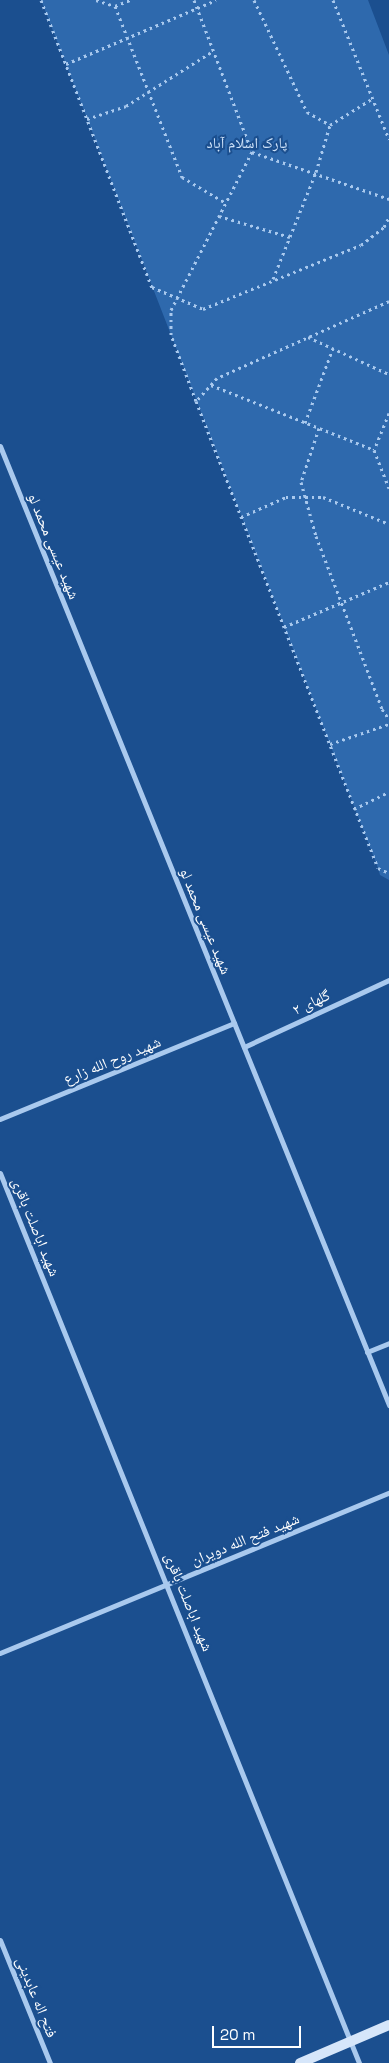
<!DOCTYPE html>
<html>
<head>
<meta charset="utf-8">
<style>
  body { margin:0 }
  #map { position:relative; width:389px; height:2063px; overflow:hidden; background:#1b4f8f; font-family:"Space Grotesk","Noto Naskh Arabic",sans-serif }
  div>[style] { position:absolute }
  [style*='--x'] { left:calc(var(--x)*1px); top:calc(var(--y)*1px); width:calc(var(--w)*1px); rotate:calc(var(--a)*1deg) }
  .green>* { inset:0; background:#2e69ad }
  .path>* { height:3px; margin-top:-1.5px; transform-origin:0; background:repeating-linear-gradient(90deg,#a9c9ee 0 2.5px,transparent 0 6.5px) }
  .street>* { height:5px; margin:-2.5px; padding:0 2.5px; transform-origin:2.5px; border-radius:2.5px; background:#a9c9ee }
  .secondary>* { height:10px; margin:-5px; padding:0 5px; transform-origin:5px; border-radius:5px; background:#d6e6fa }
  span { translate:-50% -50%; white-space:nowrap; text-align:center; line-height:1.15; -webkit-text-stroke:4px #1b4f8f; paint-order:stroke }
  .park-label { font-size:15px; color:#cfe3fa }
  .street-label { font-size:15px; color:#fff }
  .scale { position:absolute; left:212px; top:2026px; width:89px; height:22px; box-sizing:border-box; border:2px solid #fff; border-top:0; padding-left:6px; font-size:15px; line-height:18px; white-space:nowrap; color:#fff; -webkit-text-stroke:4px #1b4f8f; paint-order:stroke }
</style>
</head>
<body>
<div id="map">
  <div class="green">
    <i style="clip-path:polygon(41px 0,368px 0,389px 55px,389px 880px,380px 875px,378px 868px)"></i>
  </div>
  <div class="path">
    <i style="--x:41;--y:0;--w:308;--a:68.9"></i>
    <i style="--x:152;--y:287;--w:56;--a:23.3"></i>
    <i style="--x:203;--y:309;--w:170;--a:-22.1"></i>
    <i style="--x:361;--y:245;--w:29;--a:-38"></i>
    <i style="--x:384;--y:227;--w:11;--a:-63"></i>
    <i style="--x:96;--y:0;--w:20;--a:18"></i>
    <i style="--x:115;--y:6;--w:16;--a:-22"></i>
    <i style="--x:194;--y:0;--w:163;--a:69.1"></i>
    <i style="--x:252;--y:152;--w:145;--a:18.9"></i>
    <i style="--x:254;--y:0;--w:124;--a:64.7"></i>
    <i style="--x:307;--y:112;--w:26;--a:29"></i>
    <i style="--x:330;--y:125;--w:51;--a:-32.1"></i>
    <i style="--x:333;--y:0;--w:150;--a:68.1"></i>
    <i style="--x:115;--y:6;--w:184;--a:68.6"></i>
    <i style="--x:182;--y:177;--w:51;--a:30.6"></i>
    <i style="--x:66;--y:64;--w:163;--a:-23.1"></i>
    <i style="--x:87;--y:119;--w:41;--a:-18.4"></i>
    <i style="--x:126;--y:106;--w:103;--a:-32.3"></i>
    <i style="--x:219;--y:216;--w:74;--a:16.5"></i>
    <i style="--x:273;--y:279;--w:115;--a:-68.1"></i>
    <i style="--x:316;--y:172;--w:49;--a:-73.4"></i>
    <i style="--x:389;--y:301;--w:188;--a:155.9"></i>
    <i style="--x:217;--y:378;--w:31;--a:132"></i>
    <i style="--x:196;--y:401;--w:501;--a:68.71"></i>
    <i style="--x:378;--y:868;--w:12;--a:24"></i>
    <i style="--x:308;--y:337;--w:89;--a:24.6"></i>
    <i style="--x:211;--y:385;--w:175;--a:21.7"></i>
    <i style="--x:196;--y:401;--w:71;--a:-110.7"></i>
    <i style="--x:171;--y:335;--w:25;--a:-90"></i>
    <i style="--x:171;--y:310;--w:178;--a:-62.9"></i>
    <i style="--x:389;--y:413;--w:40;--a:112"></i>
    <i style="--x:374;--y:450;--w:41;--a:68.5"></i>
    <i style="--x:305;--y:423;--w:80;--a:-69.5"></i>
    <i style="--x:319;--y:428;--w:57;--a:108.4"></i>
    <i style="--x:301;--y:482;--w:56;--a:74.5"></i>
    <i style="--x:316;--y:536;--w:185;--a:69.1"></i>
    <i style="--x:382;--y:709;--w:12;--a:55"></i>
    <i style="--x:241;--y:517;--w:49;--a:-24"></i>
    <i style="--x:286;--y:497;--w:37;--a:0"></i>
    <i style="--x:323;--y:497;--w:71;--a:22.2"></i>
    <i style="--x:284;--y:627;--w:114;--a:-23.2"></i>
    <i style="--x:330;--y:744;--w:62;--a:-18.7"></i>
    <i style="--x:354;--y:809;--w:39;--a:-26"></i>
  </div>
  <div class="street">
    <i style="--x:0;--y:446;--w:1035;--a:67.92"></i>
    <i style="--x:244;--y:1047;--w:160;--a:-24.8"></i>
    <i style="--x:0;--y:1119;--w:253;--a:-22.3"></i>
    <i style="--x:0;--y:1173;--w:960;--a:68.03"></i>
    <i style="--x:367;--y:1352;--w:24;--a:-22"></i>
    <i style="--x:0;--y:1653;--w:421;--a:-22.4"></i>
    <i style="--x:0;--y:1940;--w:133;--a:67.9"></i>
  </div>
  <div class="secondary">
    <i style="--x:300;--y:2063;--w:97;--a:-23.1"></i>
  </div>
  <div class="park-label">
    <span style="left:247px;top:143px">پارک اسلام آباد</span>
  </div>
  <div class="street-label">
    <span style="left:54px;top:546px;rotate:68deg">شهید عیسی محمد لو</span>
    <span style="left:206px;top:921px;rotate:68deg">شهید عیسی محمد لو</span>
    <span style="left:311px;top:1002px;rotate:-25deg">گلهای ۲</span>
    <span style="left:112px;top:1060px;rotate:-22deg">شهید روح الله زارع</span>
    <span style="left:36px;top:1227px;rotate:68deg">شهید اباصلت باقری</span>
    <span style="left:245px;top:1539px;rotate:-22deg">شهید فتح الله دویران</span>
    <span style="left:189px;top:1602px;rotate:68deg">شهید اباصلت باقری</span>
    <span style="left:37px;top:1997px;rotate:68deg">فتح اله عابدینی</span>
  </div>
  <div class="scale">20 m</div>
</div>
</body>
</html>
